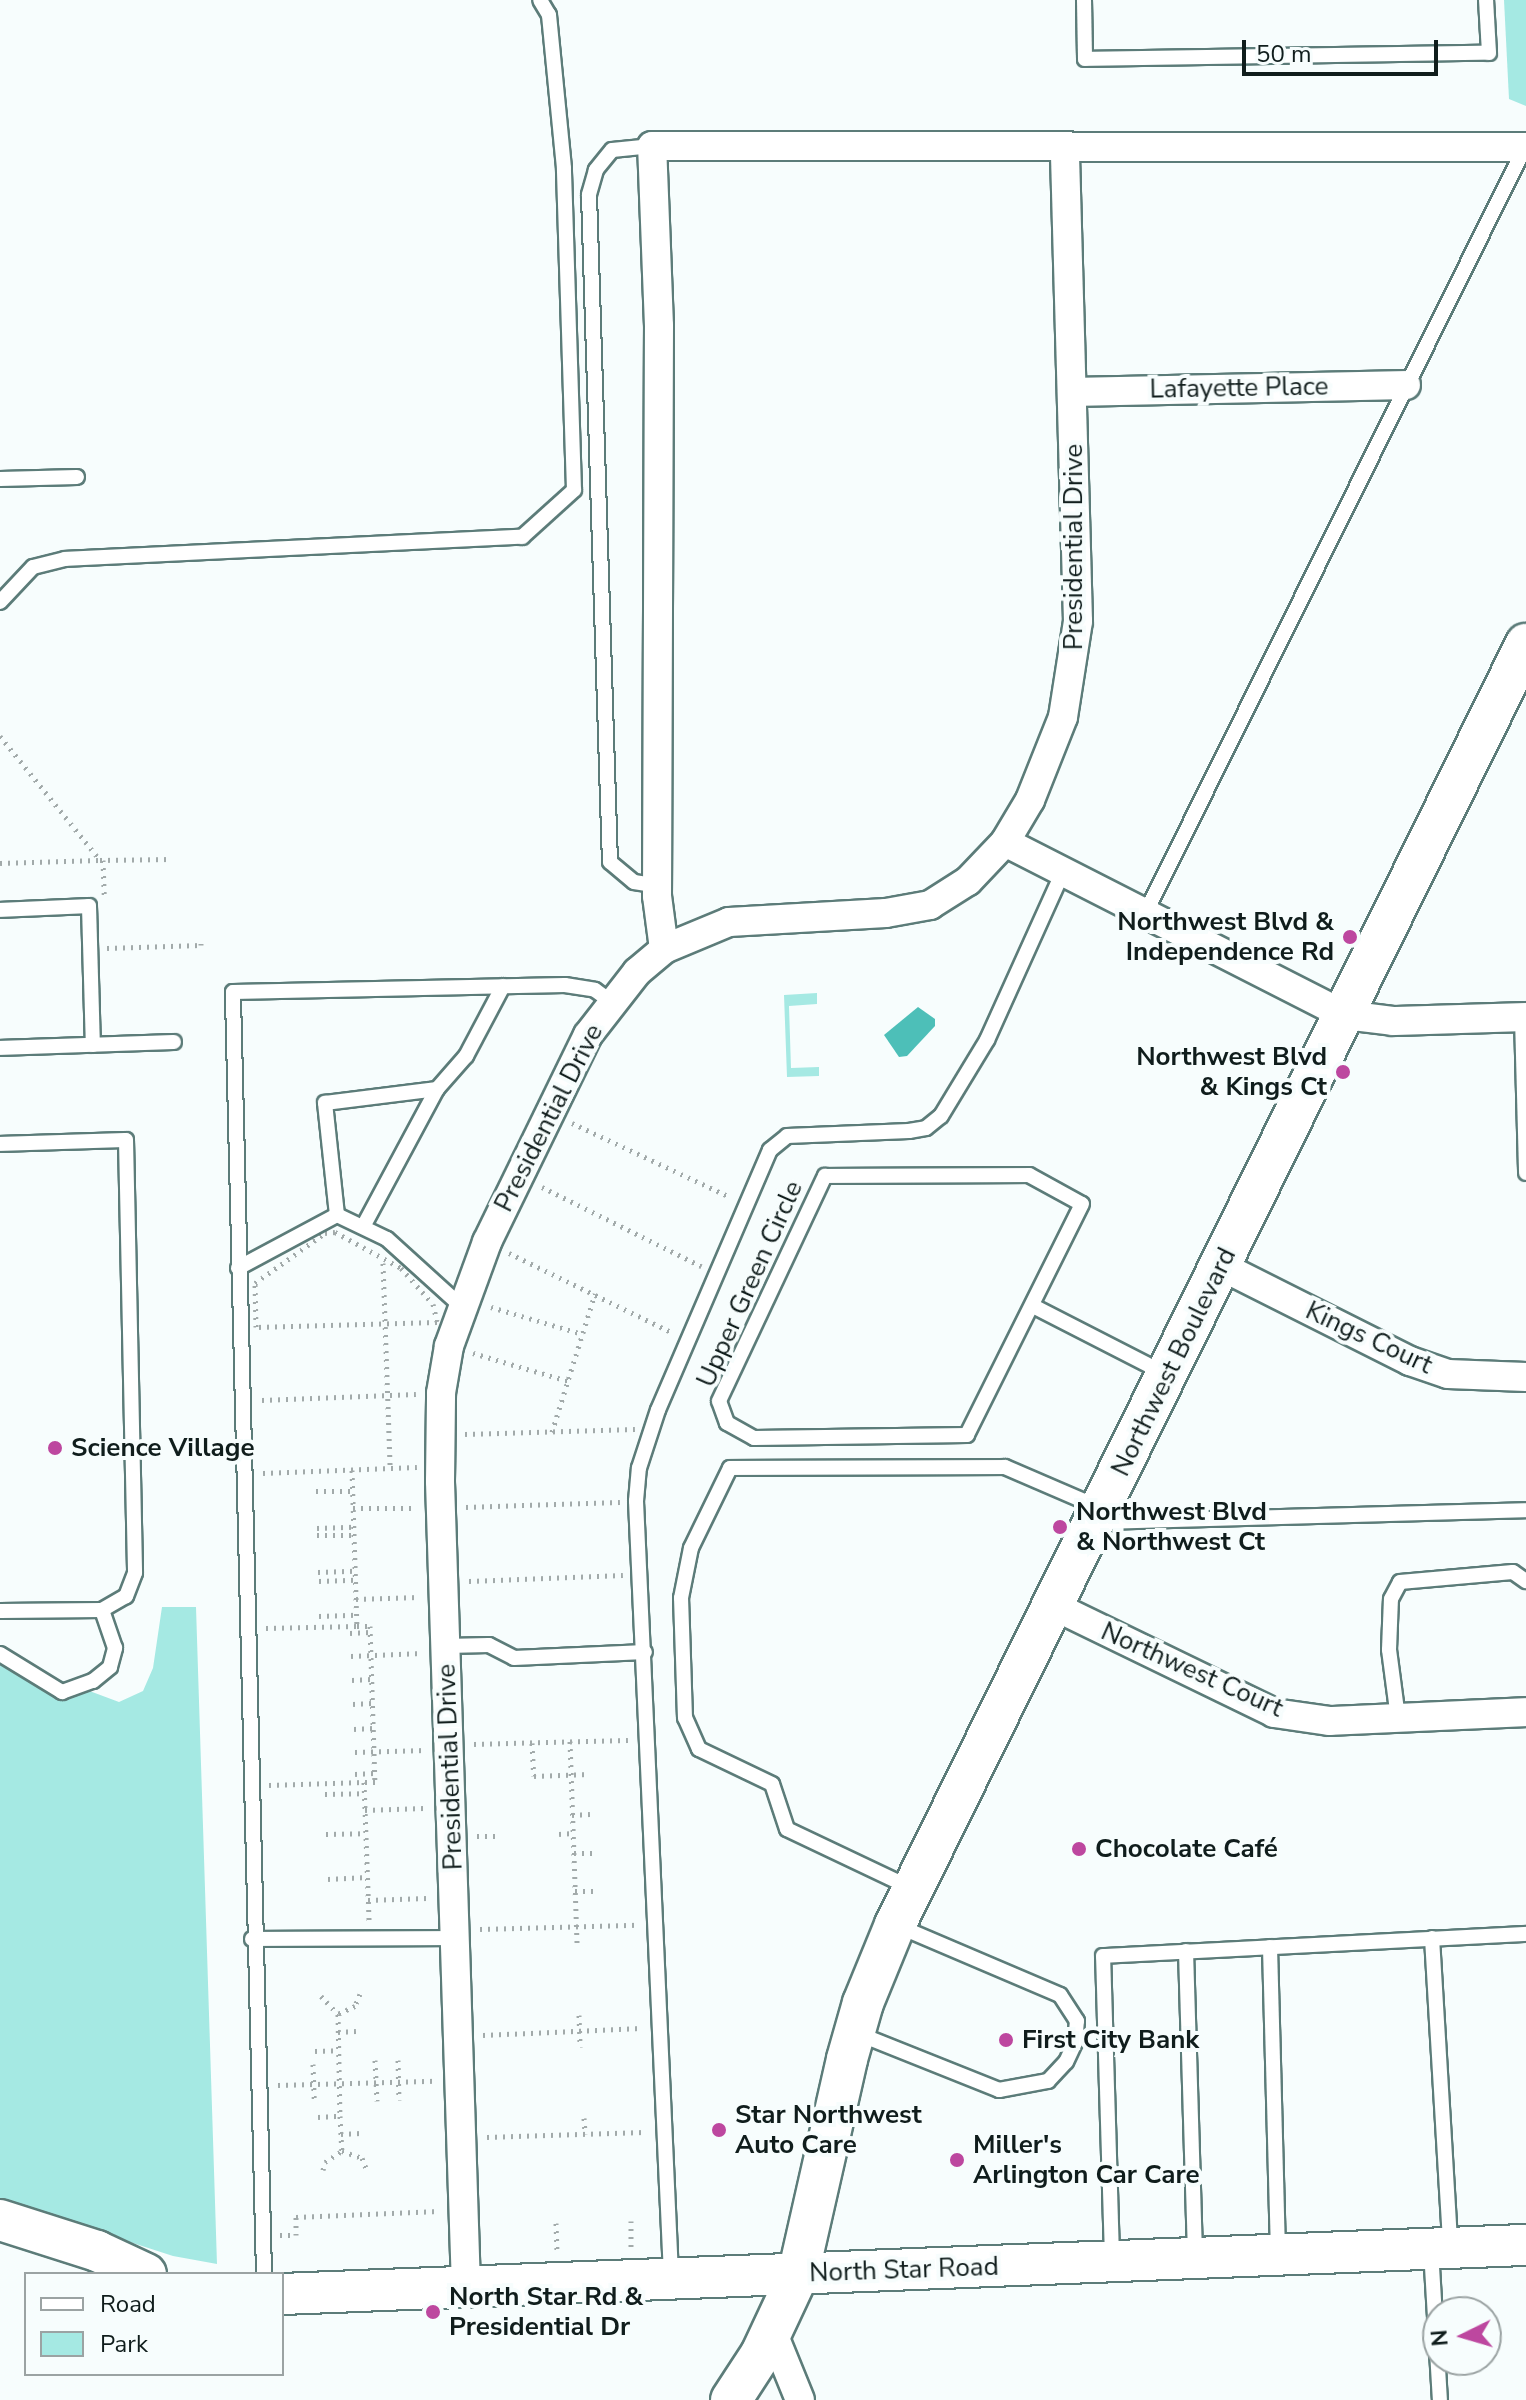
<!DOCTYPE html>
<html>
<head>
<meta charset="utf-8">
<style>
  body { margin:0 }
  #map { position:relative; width:1526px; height:2400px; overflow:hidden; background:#f7fdfd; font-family:"Nunito Sans",sans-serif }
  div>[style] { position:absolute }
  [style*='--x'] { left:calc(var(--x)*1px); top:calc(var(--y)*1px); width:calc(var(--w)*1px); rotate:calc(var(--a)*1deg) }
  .green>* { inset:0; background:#a5e9e3 }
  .water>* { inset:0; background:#4dbfb8 }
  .path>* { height:5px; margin-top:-2.5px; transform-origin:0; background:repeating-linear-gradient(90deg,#a2aaaa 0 2px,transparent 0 8px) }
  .roads { filter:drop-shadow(2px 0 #5c7c79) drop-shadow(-2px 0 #5c7c79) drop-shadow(0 2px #5c7c79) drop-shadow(0 -2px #5c7c79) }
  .lane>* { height:14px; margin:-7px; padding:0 7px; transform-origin:7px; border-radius:7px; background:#fff }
  .street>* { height:28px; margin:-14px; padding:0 14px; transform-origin:14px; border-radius:14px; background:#fff }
  .secondary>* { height:40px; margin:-20px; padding:0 20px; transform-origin:20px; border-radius:20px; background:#fff }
  .dots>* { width:22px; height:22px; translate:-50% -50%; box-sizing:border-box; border:4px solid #f7fdfd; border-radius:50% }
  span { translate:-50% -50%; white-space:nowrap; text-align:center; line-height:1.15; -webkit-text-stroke:8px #f7fdfd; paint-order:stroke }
  .street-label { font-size:26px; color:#101d1c }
  .poi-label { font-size:26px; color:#101d1c; font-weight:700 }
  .right { translate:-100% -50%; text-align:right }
  .left { translate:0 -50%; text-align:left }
  .legend { position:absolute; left:24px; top:2272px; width:260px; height:104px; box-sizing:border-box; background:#f7fdfd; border:2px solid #9ba3a3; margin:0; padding:10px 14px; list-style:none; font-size:24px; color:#101d1c }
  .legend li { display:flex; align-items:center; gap:16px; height:40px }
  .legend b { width:40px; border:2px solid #9ba3a3 }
  .north { position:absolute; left:1422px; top:2296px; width:80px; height:80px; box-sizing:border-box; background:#f7fdfd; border:2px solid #9ba3a3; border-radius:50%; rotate:265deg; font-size:22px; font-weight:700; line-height:32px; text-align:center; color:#101d1c }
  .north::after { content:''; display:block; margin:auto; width:28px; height:36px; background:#bd479f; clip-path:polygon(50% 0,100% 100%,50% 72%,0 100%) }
  .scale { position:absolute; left:1242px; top:40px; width:196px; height:36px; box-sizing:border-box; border:4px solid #101d1c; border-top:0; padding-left:10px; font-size:24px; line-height:28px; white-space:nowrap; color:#101d1c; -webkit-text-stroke:6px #f7fdfd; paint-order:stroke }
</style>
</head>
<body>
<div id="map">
  <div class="green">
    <i style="clip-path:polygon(1504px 0,1526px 0,1526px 106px,1509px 99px)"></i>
    <i style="clip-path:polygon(817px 993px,817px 1004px,789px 1006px,791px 1068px,819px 1067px,819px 1076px,787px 1077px,784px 995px)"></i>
    <i style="clip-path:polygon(162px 1607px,196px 1607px,217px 2264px,173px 2256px,0 2200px,0 1645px,52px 1677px,119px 1702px,143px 1691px,153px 1668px)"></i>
  </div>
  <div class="water">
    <i style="clip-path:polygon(918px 1007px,935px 1019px,935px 1026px,907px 1056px,899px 1057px,884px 1035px)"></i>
  </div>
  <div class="path">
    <i style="--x:0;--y:736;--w:159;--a:51.1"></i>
    <i style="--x:100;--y:860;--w:72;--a:-0.8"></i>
    <i style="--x:103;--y:860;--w:35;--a:88"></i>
    <i style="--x:0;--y:863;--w:99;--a:-1.7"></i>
    <i style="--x:107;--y:948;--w:94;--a:-1.8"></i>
    <i style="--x:201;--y:945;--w:6;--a:-90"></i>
    <i style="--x:572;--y:1123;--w:174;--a:25.1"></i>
    <i style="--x:542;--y:1187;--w:178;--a:26.4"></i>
    <i style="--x:335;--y:1232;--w:75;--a:28.6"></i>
    <i style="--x:401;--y:1268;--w:48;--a:48.4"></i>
    <i style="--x:433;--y:1304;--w:18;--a:77"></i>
    <i style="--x:437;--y:1322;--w:181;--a:178.4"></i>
    <i style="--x:256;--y:1327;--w:44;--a:-91.3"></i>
    <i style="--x:255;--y:1283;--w:86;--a:-35.5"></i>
    <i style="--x:325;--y:1233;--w:10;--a:-6"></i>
    <i style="--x:509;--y:1253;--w:182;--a:26"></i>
    <i style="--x:383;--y:1263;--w:205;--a:88"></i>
    <i style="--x:491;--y:1307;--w:96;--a:16.4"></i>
    <i style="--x:473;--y:1353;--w:99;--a:16.4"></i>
    <i style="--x:262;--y:1400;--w:154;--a:-2.2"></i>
    <i style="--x:552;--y:1432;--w:145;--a:-72.7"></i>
    <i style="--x:465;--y:1434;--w:170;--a:-1.7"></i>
    <i style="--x:352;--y:1470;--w:156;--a:88.2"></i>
    <i style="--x:357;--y:1626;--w:13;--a:0"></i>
    <i style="--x:370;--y:1626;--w:156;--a:88.2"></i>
    <i style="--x:375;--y:1782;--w:11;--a:180"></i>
    <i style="--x:364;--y:1782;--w:139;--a:87.9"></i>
    <i style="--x:263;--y:1473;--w:154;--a:-2.2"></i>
    <i style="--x:316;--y:1491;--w:36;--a:0"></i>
    <i style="--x:466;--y:1507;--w:154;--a:-1.9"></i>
    <i style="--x:353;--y:1508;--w:63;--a:0"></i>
    <i style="--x:317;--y:1528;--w:37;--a:-2"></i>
    <i style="--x:317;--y:1535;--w:37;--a:0"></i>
    <i style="--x:318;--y:1572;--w:37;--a:-2"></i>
    <i style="--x:319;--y:1581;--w:36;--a:-2"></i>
    <i style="--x:469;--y:1581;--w:154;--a:-2.2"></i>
    <i style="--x:356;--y:1599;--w:63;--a:-1.8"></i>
    <i style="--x:319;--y:1616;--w:37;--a:-2"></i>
    <i style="--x:266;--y:1628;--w:91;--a:-1.3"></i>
    <i style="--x:350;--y:1633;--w:20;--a:-3"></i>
    <i style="--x:351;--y:1656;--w:71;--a:-2.4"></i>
    <i style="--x:352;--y:1680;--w:19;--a:-3"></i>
    <i style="--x:353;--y:1704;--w:19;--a:-3"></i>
    <i style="--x:354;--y:1729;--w:19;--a:-3"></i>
    <i style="--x:570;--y:1741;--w:203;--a:88"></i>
    <i style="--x:532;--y:1743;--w:33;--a:87"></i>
    <i style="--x:534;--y:1776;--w:55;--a:-2.1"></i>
    <i style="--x:474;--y:1744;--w:154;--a:-1.5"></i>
    <i style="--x:355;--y:1752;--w:71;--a:-1.6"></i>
    <i style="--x:355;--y:1774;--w:19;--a:-3"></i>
    <i style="--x:269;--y:1785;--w:95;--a:-1.8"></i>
    <i style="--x:325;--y:1794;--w:39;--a:-1"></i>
    <i style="--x:365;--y:1810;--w:59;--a:-1.9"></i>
    <i style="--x:572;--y:1815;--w:18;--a:-3"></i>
    <i style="--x:326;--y:1834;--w:39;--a:-1"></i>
    <i style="--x:559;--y:1834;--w:14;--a:-4"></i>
    <i style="--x:477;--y:1836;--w:21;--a:0"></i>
    <i style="--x:574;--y:1853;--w:18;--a:0"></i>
    <i style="--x:328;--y:1879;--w:39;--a:-3"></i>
    <i style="--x:575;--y:1891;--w:18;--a:0"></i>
    <i style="--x:368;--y:1900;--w:59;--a:-1.9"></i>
    <i style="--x:480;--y:1929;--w:158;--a:-1.5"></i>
    <i style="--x:360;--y:1994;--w:13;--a:113"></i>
    <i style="--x:355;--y:2006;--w:19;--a:155"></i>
    <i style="--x:338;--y:2014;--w:102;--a:88.9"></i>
    <i style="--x:340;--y:2116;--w:35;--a:87"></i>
    <i style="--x:342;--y:2151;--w:21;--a:19"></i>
    <i style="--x:362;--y:2158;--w:11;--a:68"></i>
    <i style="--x:321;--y:1996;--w:25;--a:47"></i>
    <i style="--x:579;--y:2015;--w:32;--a:88"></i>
    <i style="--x:338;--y:2032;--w:18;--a:-3"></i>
    <i style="--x:483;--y:2035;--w:158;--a:-2.5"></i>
    <i style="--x:315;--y:2051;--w:24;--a:-2"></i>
    <i style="--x:375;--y:2060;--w:41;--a:87.2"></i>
    <i style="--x:398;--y:2060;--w:40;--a:88.6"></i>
    <i style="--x:313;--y:2064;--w:37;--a:88"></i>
    <i style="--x:278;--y:2085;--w:158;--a:-1.5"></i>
    <i style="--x:318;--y:2117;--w:22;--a:-3"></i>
    <i style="--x:584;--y:2118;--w:16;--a:86"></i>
    <i style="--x:341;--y:2134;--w:20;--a:-3"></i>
    <i style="--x:487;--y:2137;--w:158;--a:-1.8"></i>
    <i style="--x:323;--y:2170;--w:8;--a:-76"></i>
    <i style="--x:325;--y:2162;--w:20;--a:-33"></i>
    <i style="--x:631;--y:2221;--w:27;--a:90"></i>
    <i style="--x:556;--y:2223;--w:28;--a:88"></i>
    <i style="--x:280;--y:2235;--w:16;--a:0"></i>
    <i style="--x:296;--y:2235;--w:18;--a:-90"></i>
    <i style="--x:296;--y:2217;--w:143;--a:-2.4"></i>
  </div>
  <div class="roads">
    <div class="lane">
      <i style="--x:1084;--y:0;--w:59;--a:89"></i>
      <i style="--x:1085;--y:59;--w:404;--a:-0.9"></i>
      <i style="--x:1489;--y:53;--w:53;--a:-93.2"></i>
      <i style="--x:652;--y:146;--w:40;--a:174.3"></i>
      <i style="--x:612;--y:150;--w:26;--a:129"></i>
      <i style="--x:596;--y:170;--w:26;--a:106"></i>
      <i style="--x:589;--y:195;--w:667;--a:88.2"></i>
      <i style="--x:610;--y:862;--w:31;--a:40"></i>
      <i style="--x:634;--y:882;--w:24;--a:9"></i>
      <i style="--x:0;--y:479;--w:77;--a:-1.5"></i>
      <i style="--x:0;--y:602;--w:48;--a:-46.7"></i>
      <i style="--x:33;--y:567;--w:33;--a:-14"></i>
      <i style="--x:65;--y:559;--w:458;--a:-2.8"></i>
      <i style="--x:522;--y:537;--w:70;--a:-42.1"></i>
      <i style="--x:574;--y:490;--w:322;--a:-91.8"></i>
      <i style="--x:564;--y:168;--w:154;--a:-95.6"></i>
      <i style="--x:549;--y:15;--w:17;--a:-121"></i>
      <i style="--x:0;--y:910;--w:89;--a:-2.6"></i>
      <i style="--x:89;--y:906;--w:139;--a:88.4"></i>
      <i style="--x:1145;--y:914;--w:856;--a:-63.64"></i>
      <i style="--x:1522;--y:1017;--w:156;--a:88.5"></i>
      <i style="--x:0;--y:1048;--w:174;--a:-2"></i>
      <i style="--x:0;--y:1144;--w:126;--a:-1.8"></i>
      <i style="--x:126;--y:1140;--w:433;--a:88.8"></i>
      <i style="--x:135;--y:1573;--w:25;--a:111"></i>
      <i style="--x:126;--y:1596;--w:28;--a:150"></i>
      <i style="--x:102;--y:1610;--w:102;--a:179.4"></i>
      <i style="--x:1029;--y:1175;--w:60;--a:28.7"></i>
      <i style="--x:1082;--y:1204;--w:258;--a:116.5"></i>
      <i style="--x:967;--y:1435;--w:213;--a:179.2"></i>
      <i style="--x:754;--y:1438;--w:31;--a:-151"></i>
      <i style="--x:727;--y:1423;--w:23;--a:-110"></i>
      <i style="--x:719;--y:1401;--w:249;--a:-64.8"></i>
      <i style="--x:825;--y:1176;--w:204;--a:-0.3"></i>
      <i style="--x:337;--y:1215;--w:113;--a:-96.1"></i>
      <i style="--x:325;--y:1103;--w:113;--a:-7.1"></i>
      <i style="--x:364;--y:1225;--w:154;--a:-61.8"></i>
      <i style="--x:437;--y:1089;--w:44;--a:-48.7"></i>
      <i style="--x:466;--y:1056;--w:79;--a:-62.1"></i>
      <i style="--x:238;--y:1268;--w:112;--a:-28.2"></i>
      <i style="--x:337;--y:1215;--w:55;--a:25.6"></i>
      <i style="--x:387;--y:1239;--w:100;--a:42.2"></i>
      <i style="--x:1033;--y:1306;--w:147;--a:27.1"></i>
      <i style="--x:1099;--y:1522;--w:427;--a:-1.6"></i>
      <i style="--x:446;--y:1646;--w:43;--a:-1.3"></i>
      <i style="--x:489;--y:1645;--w:28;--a:27"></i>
      <i style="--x:514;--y:1658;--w:131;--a:-2.6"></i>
      <i style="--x:0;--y:1654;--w:73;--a:31.5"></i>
      <i style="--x:62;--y:1692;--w:33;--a:-20"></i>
      <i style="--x:93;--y:1681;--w:22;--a:-39"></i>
      <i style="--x:110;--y:1667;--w:20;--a:-75"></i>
      <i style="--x:115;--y:1648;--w:40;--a:-108.9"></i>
      <i style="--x:1398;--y:1718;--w:69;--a:-97.5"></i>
      <i style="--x:1389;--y:1650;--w:51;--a:-87.8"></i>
      <i style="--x:1391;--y:1599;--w:19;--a:-62"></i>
      <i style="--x:1400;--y:1582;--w:113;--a:-5.1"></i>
      <i style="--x:1513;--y:1572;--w:16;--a:35"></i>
      <i style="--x:911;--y:1888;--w:137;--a:-154.6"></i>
      <i style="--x:787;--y:1829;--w:47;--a:-108.4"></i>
      <i style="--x:772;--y:1784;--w:81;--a:-154.4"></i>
      <i style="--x:699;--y:1749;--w:34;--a:-114"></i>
      <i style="--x:685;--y:1718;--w:120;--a:-91.9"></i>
      <i style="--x:681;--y:1598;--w:51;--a:-78.7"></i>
      <i style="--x:691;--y:1548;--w:89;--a:-64"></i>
      <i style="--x:730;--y:1468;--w:275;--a:-0.2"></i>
      <i style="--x:1005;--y:1467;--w:101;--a:23.3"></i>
      <i style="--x:1432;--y:1938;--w:307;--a:86.6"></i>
      <i style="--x:252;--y:1939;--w:203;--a:-0.3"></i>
      <i style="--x:1270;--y:1947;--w:304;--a:88.5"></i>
      <i style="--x:1186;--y:1951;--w:303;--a:88.3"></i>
      <i style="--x:859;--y:2034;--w:151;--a:21.8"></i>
      <i style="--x:999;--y:2090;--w:50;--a:-10.4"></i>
      <i style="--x:1048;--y:2081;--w:26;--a:-47"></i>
      <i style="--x:1066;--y:2062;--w:21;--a:-65"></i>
      <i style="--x:1075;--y:2043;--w:22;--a:-85"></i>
      <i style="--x:1077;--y:2021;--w:31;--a:-123"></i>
      <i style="--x:1060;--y:1995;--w:176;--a:-156.9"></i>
      <i style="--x:1431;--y:2250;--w:150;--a:86.6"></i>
      <i style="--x:1112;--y:2257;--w:301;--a:-91.7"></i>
      <i style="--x:1103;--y:1956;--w:424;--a:-3"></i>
      <i style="--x:264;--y:2274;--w:1282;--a:-91.39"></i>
      <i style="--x:233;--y:992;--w:332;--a:-1.2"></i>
      <i style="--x:565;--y:985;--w:30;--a:9"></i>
      <i style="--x:595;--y:990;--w:19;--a:36"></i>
      <i style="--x:671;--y:2275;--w:775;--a:-92.59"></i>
      <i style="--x:636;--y:1501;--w:33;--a:-85"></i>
      <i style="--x:639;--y:1468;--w:61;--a:-71.9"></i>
      <i style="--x:658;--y:1410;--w:283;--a:-66.7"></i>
      <i style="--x:770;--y:1150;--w:22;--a:-39"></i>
      <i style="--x:787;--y:1136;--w:122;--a:-2.3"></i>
      <i style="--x:909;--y:1131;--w:17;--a:-10"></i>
      <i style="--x:926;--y:1128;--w:19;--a:-39"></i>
      <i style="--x:941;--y:1116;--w:89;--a:-58.8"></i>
      <i style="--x:987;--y:1040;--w:184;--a:-65.7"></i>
    </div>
    <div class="street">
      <i style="--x:1073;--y:392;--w:333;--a:-1.2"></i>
      <i style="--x:1005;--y:842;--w:381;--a:27"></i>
      <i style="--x:1345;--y:1015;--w:48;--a:7.1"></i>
      <i style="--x:1393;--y:1021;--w:133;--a:-1.7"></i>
      <i style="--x:664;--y:949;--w:53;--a:-97.5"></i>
      <i style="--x:657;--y:896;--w:570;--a:-89.8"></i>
      <i style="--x:659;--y:326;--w:180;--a:-92.2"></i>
      <i style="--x:652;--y:146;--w:874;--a:0.07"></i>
      <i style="--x:1221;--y:1266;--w:212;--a:26.7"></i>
      <i style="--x:1410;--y:1361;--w:40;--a:18.9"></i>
      <i style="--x:1448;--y:1374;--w:78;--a:2.2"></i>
      <i style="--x:1054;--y:1606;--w:245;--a:25.9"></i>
      <i style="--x:1274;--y:1713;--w:57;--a:8.1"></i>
      <i style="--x:1330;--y:1721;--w:196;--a:-2.6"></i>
      <i style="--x:466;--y:2287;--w:806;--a:-91.85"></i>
      <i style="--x:440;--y:1481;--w:88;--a:-89.3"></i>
      <i style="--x:441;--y:1393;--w:48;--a:-80.3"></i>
      <i style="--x:449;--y:1346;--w:111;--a:-69.9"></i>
      <i style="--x:487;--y:1242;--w:230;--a:-64"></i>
      <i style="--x:588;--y:1035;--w:80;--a:-52.1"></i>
      <i style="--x:637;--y:972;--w:35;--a:-40"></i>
      <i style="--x:664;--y:949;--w:70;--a:-22.6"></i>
      <i style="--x:729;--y:922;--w:157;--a:-3.3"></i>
      <i style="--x:886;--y:913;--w:45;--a:-10.3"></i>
      <i style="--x:930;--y:905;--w:45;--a:-32.3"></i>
      <i style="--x:968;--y:881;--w:54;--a:-46.5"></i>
      <i style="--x:1005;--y:842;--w:49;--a:-59.2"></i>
      <i style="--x:1030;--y:800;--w:89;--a:-68.3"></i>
      <i style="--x:1063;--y:717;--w:97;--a:-81.1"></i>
      <i style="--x:1078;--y:621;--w:475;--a:-91.6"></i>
      <i style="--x:772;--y:2331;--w:74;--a:67.9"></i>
    </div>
    <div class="secondary">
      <i style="--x:0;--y:2220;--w:102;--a:17.7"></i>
      <i style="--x:97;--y:2251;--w:54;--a:25.1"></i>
      <i style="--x:282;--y:2294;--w:1245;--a:-2.26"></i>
      <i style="--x:731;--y:2400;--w:55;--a:-56.9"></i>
      <i style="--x:761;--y:2354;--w:87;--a:-64.9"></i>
      <i style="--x:798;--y:2275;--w:221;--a:-77.2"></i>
      <i style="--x:847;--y:2059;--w:58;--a:-74.1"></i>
      <i style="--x:863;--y:2003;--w:84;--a:-67.7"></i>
      <i style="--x:895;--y:1925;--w:1428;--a:-63.78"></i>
    </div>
  </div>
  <div class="dots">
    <i style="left:1350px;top:937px;background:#bd479f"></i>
    <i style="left:1343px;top:1072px;background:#bd479f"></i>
    <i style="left:55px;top:1448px;background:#bd479f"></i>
    <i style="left:1060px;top:1527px;background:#bd479f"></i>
    <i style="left:1079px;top:1849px;background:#bd479f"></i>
    <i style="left:1006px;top:2040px;background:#bd479f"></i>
    <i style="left:719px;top:2130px;background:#bd479f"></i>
    <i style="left:957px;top:2160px;background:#bd479f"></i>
    <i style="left:433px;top:2312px;background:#bd479f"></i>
  </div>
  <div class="street-label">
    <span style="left:1239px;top:388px;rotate:-1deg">Lafayette Place</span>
    <span style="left:1074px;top:547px;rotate:-90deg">Presidential Drive</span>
    <span style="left:549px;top:1118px;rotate:-63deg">Presidential Drive</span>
    <span style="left:750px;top:1284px;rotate:-66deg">Upper Green Circle</span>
    <span style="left:1369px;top:1338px;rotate:25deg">Kings Court</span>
    <span style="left:1174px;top:1362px;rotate:-64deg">Northwest Boulevard</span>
    <span style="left:1192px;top:1670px;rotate:24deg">Northwest Court</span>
    <span style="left:450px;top:1767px;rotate:-92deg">Presidential Drive</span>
    <span style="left:904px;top:2270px;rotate:-2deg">North Star Road</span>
  </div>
  <div class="poi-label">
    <span class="right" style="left:1334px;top:937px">Northwest Blvd &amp;<br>Independence Rd</span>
    <span class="right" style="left:1327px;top:1072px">Northwest Blvd<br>&amp; Kings Ct</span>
    <span class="left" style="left:71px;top:1448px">Science Village</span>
    <span class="left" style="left:1076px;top:1527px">Northwest Blvd<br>&amp; Northwest Ct</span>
    <span class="left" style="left:1095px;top:1849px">Chocolate Café</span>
    <span class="left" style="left:1022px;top:2040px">First City Bank</span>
    <span class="left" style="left:735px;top:2130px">Star Northwest<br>Auto Care</span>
    <span class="left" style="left:973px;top:2160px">Miller's<br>Arlington Car Care</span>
    <span class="left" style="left:449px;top:2312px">North Star Rd &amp;<br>Presidential Dr</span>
  </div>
  <ul class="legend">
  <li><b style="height:10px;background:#fff"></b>Road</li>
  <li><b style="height:22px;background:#a5e9e3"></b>Park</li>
  </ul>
  <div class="north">N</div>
  <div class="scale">50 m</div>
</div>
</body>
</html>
